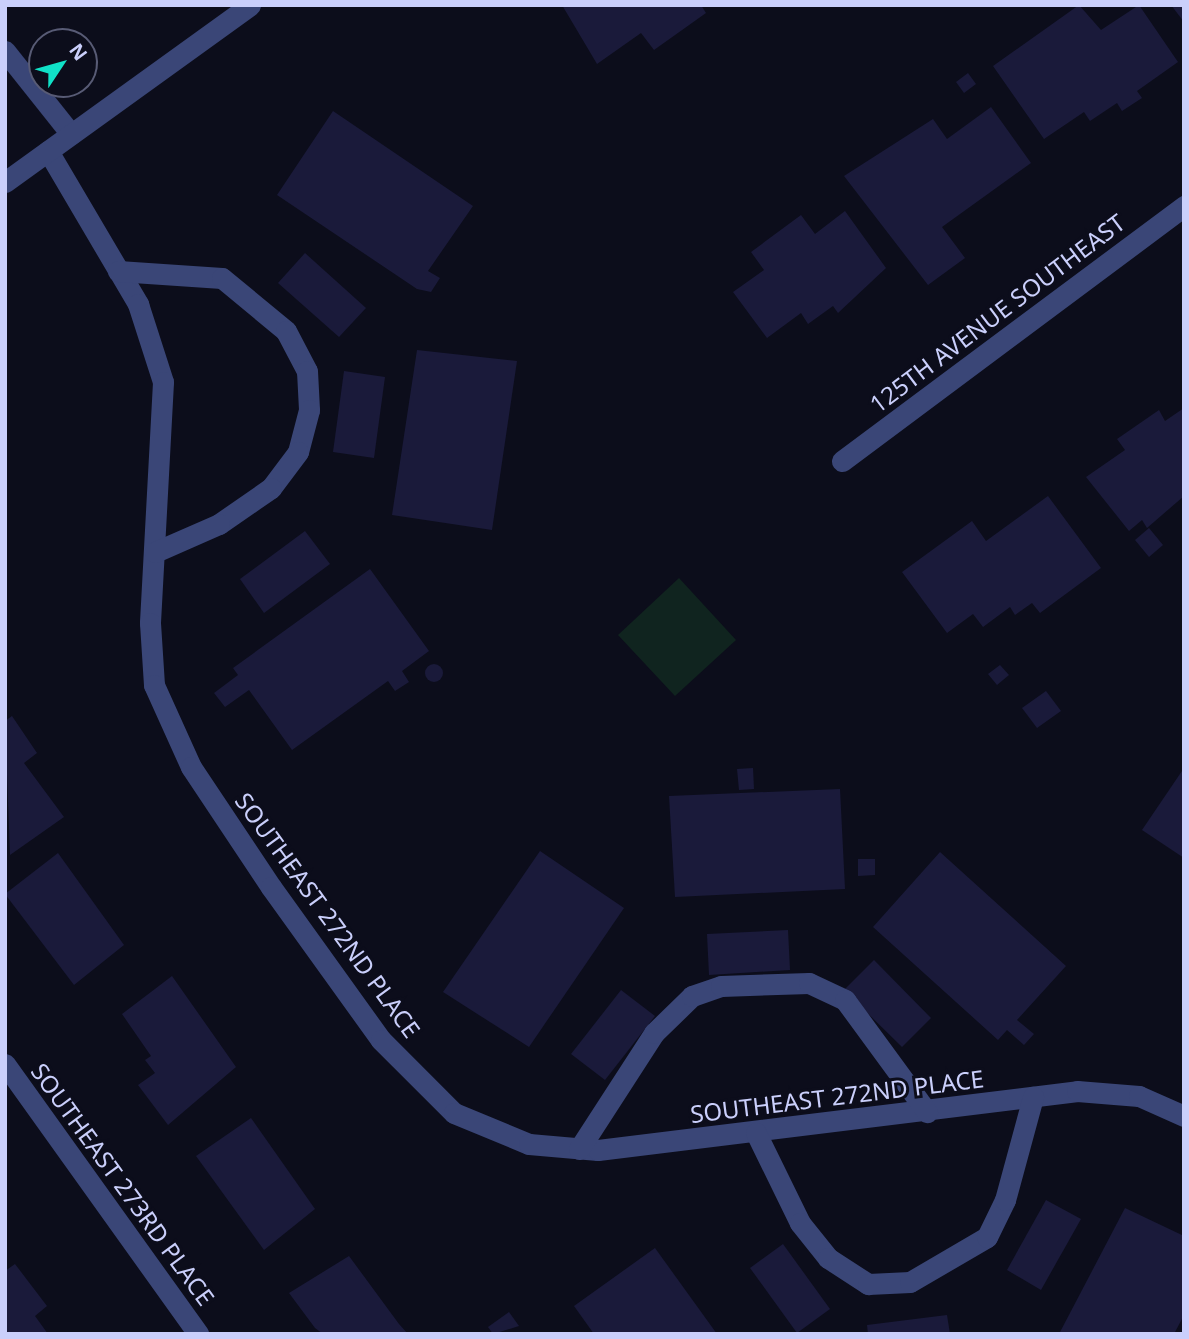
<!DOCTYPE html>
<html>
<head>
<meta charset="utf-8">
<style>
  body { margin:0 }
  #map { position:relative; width:1189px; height:1339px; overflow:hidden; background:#0c0d1b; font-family:"Noto Sans",sans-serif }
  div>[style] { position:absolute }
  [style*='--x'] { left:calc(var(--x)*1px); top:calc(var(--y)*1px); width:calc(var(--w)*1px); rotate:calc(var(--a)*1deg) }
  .green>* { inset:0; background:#10241f }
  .building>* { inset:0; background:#1a1a3a }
  .round { border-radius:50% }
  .minor>* { height:21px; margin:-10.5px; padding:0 10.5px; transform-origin:10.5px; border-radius:10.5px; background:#3a4677 }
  span { translate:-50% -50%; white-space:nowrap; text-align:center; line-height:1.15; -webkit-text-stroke:6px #0c0d1b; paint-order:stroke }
  .street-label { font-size:24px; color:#cacffb }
  .frame { position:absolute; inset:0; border:7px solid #cacffb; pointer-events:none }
  .north { position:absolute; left:28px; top:28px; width:70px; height:70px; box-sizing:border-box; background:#0c0d1b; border:2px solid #585b75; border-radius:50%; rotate:54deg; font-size:19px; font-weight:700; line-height:28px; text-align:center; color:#cacffb }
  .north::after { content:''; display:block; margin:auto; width:24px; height:32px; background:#10e1c7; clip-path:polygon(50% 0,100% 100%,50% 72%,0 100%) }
</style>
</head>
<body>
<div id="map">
  <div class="green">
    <i style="clip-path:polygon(679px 578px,736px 640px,675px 696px,618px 635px)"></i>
  </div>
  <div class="building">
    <i style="clip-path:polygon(562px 5px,701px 5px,706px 13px,654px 50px,641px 33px,597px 64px)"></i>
    <i style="clip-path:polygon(1079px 5px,1101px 30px,1139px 5px,1178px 62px,1137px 91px,1142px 98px,1122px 111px,1117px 103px,1090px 121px,1084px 112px,1044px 139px,993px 66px)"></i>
    <i style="clip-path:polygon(1171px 5px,1184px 5px,1184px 22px)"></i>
    <i style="clip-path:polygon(968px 73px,976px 84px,964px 93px,956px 82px)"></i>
    <i style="clip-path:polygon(991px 107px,1031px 163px,942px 227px,965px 258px,928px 285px,844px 176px,933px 119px,947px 139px)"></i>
    <i style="clip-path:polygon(333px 111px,473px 206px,428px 271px,440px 278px,431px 292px,417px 289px,277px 195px)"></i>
    <i style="clip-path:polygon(845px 211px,886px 268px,838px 313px,833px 306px,808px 324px,801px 313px,767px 338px,733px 292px,764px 270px,751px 252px,801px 215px,815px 234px)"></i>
    <i style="clip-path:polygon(305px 253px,366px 308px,339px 337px,278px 283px)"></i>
    <i style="clip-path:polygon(417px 350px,517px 361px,492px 530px,392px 515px)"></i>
    <i style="clip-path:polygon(344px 371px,385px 377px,374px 458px,333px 452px)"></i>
    <i style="clip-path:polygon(1184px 408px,1184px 496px,1147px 528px,1142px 520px,1129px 531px,1086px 477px,1125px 450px,1117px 439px,1159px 410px,1165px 421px)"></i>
    <i style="clip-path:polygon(1048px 496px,1101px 568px,1040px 613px,1032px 603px,1015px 615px,1010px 607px,983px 627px,973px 614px,947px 633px,902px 572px,972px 521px,986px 541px)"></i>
    <i style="clip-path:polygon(1149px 528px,1163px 545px,1149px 557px,1135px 540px)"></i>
    <i style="clip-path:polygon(305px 531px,330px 564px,264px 613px,240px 579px)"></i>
    <i style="clip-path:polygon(370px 569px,429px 651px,402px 671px,409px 682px,395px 691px,388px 681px,292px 750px,249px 690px,225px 707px,214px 693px,238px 675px,233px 668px)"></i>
    <i class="round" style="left:425px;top:664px;width:18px;height:18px"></i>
    <i style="clip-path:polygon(1000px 665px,1009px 675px,997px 685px,988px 674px)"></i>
    <i style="clip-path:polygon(1046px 691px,1061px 711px,1037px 728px,1022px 708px)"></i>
    <i style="clip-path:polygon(12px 716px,37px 753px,24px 763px,64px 817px,10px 855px,5px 721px)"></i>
    <i style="clip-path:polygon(753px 768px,754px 789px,739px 790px,737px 769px)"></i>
    <i style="clip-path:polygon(1184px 768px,1184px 858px,1142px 830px)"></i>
    <i style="clip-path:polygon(840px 789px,845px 889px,675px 897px,669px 796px)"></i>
    <i style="clip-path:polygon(540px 851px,624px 908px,529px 1047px,443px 992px)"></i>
    <i style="clip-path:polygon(940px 852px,1066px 966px,1017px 1020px,1034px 1034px,1024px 1045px,1007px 1030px,998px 1040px,873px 927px)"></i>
    <i style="clip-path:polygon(58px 853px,124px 945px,74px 985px,5px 894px)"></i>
    <i style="clip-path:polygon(858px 859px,875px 859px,875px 875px,858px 876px)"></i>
    <i style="clip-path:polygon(788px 930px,790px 970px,709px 975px,707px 934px)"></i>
    <i style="clip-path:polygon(874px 960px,931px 1018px,902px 1047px,844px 990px)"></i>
    <i style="clip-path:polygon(172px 976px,236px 1067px,168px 1125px,138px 1085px,155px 1073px,145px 1060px,151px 1056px,122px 1014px)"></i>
    <i style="clip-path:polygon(621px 990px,655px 1016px,605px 1080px,571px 1054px)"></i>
    <i style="clip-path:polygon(251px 1118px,315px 1209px,264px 1250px,196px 1156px)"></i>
    <i style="clip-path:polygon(1046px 1200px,1081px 1219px,1041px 1290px,1007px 1270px)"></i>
    <i style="clip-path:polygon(1125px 1208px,1184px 1236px,1184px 1315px,1174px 1334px,1059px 1334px)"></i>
    <i style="clip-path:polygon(783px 1244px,830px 1309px,797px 1333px,750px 1268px)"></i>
    <i style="clip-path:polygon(655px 1248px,717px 1334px,594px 1334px,574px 1306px)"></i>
    <i style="clip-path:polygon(349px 1256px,399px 1324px,408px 1334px,323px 1334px,315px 1328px,289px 1293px)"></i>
    <i style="clip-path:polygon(15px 1264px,47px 1306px,35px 1316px,48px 1334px,5px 1334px,5px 1271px)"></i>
    <i style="clip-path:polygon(509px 1312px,519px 1326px,493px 1334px,488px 1327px)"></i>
    <i style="clip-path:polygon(947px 1315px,950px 1334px,868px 1334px,867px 1325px)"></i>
  </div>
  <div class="minor">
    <i style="--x:5;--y:51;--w:106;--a:51.5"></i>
    <i style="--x:48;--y:151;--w:178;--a:59.5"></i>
    <i style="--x:138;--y:304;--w:82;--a:72.2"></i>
    <i style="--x:163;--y:382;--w:241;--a:93.1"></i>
    <i style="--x:150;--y:623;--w:62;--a:86.3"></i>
    <i style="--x:154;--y:685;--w:90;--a:65.7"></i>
    <i style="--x:191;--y:767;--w:144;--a:56.3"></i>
    <i style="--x:271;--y:887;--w:188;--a:54.3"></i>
    <i style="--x:381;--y:1040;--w:103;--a:45"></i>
    <i style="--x:454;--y:1113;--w:81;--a:22.5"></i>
    <i style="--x:529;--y:1144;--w:69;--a:5"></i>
    <i style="--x:598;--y:1150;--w:483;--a:-7"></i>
    <i style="--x:1077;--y:1091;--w:62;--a:4.6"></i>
    <i style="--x:1139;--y:1096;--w:49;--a:24"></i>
    <i style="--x:5;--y:182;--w:302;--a:-35.8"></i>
    <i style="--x:118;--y:271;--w:104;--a:3.9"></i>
    <i style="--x:222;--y:278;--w:83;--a:39.6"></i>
    <i style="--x:286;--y:331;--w:45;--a:62.3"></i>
    <i style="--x:307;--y:371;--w:39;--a:87"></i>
    <i style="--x:309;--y:410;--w:43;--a:104.7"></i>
    <i style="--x:298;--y:452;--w:45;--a:126.9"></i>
    <i style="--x:271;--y:488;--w:63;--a:145.3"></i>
    <i style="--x:219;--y:524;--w:70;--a:156.4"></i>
    <i style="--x:842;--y:461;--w:427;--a:-36.7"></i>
    <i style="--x:5;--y:1064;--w:332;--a:54.4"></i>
    <i style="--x:756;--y:1133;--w:100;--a:63.9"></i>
    <i style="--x:800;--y:1223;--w:45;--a:51.3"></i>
    <i style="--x:828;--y:1258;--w:48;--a:33"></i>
    <i style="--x:868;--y:1284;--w:42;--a:-2.7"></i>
    <i style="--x:910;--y:1282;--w:89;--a:-30.3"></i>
    <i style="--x:987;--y:1237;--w:41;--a:-64.1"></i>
    <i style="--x:1005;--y:1200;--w:107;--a:-74.8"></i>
    <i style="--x:579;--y:1149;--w:138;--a:-57.1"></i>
    <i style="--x:654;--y:1033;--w:53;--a:-44.2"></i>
    <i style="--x:692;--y:996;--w:31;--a:-19"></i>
    <i style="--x:721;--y:986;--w:88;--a:-2"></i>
    <i style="--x:809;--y:983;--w:40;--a:25"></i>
    <i style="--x:845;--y:1000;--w:139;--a:53.8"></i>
  </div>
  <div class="street-label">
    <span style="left:997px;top:313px;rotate:-37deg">125TH AVENUE SOUTHEAST</span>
    <span style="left:328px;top:915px;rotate:54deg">SOUTHEAST 272ND PLACE</span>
    <span style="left:837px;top:1096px;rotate:-7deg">SOUTHEAST 272ND PLACE</span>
    <span style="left:123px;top:1184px;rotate:54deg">SOUTHEAST 273RD PLACE</span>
  </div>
  <div class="frame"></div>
  <div class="north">N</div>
</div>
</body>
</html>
